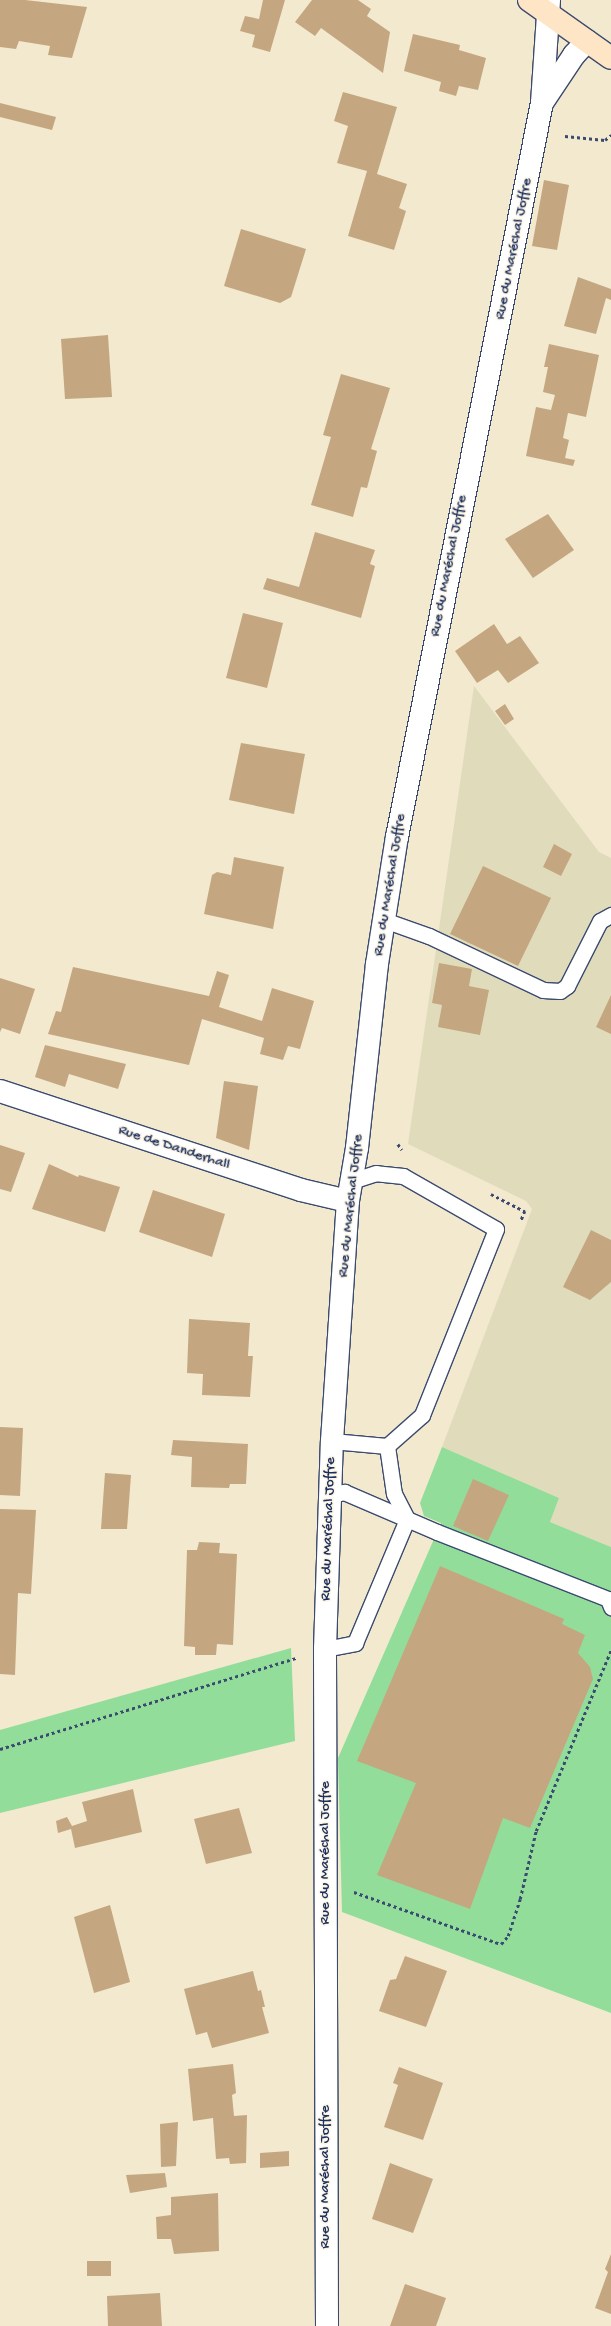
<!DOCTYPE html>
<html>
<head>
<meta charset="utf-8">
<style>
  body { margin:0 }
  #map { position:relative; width:611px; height:2326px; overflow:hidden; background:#f2e9ce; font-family:"Gochi Hand",sans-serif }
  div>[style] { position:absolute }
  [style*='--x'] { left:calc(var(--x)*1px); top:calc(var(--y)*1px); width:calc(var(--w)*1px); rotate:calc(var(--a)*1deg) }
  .built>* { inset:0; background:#e0dcbb }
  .green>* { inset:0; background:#92dd99 }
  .building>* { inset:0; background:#c4a781 }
  .path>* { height:2.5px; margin-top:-1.25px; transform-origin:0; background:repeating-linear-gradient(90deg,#3b4b6f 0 3px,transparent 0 6px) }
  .roads { filter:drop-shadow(1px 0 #3b4b6f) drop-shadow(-1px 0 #3b4b6f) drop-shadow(0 1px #3b4b6f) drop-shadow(0 -1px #3b4b6f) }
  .lane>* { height:15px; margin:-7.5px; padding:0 7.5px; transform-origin:7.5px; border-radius:7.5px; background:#fff }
  .street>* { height:22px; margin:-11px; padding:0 11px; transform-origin:11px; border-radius:11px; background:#fff }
  .secondary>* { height:22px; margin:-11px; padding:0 11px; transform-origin:11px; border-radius:11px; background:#fde5c5 }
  span { translate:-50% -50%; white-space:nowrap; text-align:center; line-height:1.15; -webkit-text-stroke:3px #fcf5e5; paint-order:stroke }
  .street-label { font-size:15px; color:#1b2f5e }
</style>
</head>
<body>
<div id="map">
  <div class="built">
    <i style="clip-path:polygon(474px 686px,599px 852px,611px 858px,611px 1547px,550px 1522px,559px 1498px,442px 1447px,532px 1209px,526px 1201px,408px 1144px)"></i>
  </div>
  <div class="green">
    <i style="clip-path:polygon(442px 1447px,559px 1498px,550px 1522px,611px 1547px,611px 2013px,342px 1912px,338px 1758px,441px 1523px,424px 1516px,420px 1503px)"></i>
    <i style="clip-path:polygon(291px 1648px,295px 1741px,0 1813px,0 1730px)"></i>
  </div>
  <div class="building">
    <i style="clip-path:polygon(0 0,25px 0,87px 7px,72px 58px,48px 55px,50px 46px,19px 41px,16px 49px,0 47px)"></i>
    <i style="clip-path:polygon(263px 0,285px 0,270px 52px,252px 47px,255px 35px,240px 31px,245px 16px,259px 19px)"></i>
    <i style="clip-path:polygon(312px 0,358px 0,371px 9px,367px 16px,390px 32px,383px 73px,321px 28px,315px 36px,295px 22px)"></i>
    <i style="clip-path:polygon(413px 34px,460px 45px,459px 50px,486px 58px,478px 90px,459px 86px,456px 96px,439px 91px,441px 82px,404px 71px)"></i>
    <i style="clip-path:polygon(343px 92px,397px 107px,377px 174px,407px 184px,399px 208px,406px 211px,394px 250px,348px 236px,367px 171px,337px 163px,348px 126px,334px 121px)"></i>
    <i style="clip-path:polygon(0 103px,56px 117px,52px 130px,0 117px)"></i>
    <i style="clip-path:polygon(544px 180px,569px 185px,557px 250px,532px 246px)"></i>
    <i style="clip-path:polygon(241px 229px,306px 249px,291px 297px,280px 303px,224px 286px)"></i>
    <i style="clip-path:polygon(578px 277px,611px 289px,611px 300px,606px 298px,596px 334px,564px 326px)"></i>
    <i style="clip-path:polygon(108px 335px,112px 397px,65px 399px,61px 339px)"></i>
    <i style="clip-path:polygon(549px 344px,599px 355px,586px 417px,568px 413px,563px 438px,569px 440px,565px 458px,575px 460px,573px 466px,526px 456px,536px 407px,551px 410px,555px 395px,543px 392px,548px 367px,544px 367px)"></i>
    <i style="clip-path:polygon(341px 374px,390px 388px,371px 449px,377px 451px,367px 488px,361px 487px,353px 517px,311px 505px,331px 437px,323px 435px)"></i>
    <i style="clip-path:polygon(548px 514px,574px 550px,533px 578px,505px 539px)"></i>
    <i style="clip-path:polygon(315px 532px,375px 550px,370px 564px,375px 566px,361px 618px,263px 589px,267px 578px,299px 587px)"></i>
    <i style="clip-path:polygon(243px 613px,283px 623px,267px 688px,226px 678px)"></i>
    <i style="clip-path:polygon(494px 624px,507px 644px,520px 636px,539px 663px,508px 683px,498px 670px,477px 683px,455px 651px)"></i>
    <i style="clip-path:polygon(505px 704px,514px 719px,505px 725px,495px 711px)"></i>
    <i style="clip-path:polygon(241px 743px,305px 754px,294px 814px,229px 800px)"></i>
    <i style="clip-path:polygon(554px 844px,572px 854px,561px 876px,543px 867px)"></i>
    <i style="clip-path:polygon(234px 857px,284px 867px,273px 929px,204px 914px,212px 875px,217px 872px,231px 875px)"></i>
    <i style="clip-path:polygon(483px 866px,551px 898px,518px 966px,450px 934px)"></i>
    <i style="clip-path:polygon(439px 963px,472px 969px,469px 986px,489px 990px,480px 1035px,438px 1027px,442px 1005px,432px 1003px)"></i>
    <i style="clip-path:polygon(73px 967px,209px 996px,217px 971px,229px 975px,219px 1007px,262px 1021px,272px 988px,314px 1001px,300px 1049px,288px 1046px,283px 1060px,260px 1054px,264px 1038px,202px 1019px,189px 1065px,48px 1034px,56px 1011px,61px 1012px)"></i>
    <i style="clip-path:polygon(0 978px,35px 989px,20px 1034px,2px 1028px,0 1032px)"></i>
    <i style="clip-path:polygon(611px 995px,611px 1034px,596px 1027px)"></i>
    <i style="clip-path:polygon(45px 1045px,126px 1064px,118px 1089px,69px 1074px,65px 1087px,35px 1077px)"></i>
    <i style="clip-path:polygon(224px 1081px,258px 1086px,249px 1150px,216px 1138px)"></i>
    <i style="clip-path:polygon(0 1145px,25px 1153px,11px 1192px,0 1189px)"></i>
    <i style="clip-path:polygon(49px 1164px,78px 1177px,79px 1175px,120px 1187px,105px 1232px,32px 1209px)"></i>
    <i style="clip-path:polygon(153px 1190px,225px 1214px,212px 1257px,139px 1232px)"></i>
    <i style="clip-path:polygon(591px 1230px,611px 1240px,611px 1282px,590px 1300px,563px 1287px)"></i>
    <i style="clip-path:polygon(189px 1319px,250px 1323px,248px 1356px,253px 1356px,250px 1397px,202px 1395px,203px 1374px,187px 1373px)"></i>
    <i style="clip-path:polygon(0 1427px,23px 1428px,20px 1496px,0 1495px)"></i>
    <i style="clip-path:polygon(173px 1440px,248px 1444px,246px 1484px,230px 1484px,229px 1488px,191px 1487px,192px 1457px,171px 1455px)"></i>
    <i style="clip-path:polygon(105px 1473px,131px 1475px,127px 1529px,101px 1529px)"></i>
    <i style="clip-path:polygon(473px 1479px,509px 1495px,488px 1541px,453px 1526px)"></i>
    <i style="clip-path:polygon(0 1509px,36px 1510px,31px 1594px,18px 1593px,15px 1675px,0 1674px)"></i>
    <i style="clip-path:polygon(199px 1542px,220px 1543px,219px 1553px,237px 1554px,233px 1645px,217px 1644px,216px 1655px,195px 1655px,195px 1647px,184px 1646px,187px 1550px,197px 1550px)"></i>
    <i style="clip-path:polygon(440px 1566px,564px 1619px,562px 1624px,585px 1635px,578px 1653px,590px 1667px,593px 1679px,530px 1828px,503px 1818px,470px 1909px,377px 1875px,416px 1783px,357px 1761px)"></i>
    <i style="clip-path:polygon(133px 1789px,142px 1832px,75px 1848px,71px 1829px,58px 1833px,56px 1821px,67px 1817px,72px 1826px,87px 1821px,82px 1802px)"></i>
    <i style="clip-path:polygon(239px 1808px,252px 1853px,206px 1864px,194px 1819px)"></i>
    <i style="clip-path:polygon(110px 1905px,130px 1982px,94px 1993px,74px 1917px)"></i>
    <i style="clip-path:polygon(405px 1956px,447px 1971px,426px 2027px,379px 2011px,390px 1980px,396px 1979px)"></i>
    <i style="clip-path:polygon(253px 1971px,258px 1991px,261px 1990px,265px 2007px,262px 2007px,269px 2033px,212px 2048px,207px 2032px,196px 2035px,184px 1989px)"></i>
    <i style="clip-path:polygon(233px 2064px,236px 2093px,232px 2095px,234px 2116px,247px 2115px,246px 2163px,230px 2164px,229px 2158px,216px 2159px,213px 2118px,193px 2121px,188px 2069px)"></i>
    <i style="clip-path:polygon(399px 2067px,443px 2083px,423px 2140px,384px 2127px,398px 2085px,393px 2083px)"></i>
    <i style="clip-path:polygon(178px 2122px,176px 2166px,161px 2167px,160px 2124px)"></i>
    <i style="clip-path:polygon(289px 2151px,289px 2166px,260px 2168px,260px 2153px)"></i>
    <i style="clip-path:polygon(390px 2163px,433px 2179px,413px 2233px,372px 2219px)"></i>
    <i style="clip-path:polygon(165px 2173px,167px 2187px,130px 2193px,126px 2175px)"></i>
    <i style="clip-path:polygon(218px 2193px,219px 2251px,174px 2254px,171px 2239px,157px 2239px,156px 2217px,171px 2215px,171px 2197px)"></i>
    <i style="clip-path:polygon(611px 2254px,611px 2314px,595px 2308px,608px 2272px,605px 2269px)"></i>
    <i style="clip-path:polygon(87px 2261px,111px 2261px,111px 2276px,87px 2276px)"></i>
    <i style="clip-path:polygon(405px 2284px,446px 2298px,436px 2326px,390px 2326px)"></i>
    <i style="clip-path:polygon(160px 2293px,162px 2326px,108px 2326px,107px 2296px)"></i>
  </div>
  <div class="path">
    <i style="--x:565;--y:136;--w:40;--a:5.7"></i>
    <i style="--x:605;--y:140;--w:8;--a:-40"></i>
    <i style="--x:398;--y:1144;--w:7;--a:56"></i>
    <i style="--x:491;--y:1194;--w:38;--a:27"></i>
    <i style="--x:525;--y:1211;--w:11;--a:112"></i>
    <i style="--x:0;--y:1749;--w:310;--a:-17.1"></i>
    <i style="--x:354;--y:1892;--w:156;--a:19.5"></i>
    <i style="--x:501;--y:1944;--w:11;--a:-49"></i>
    <i style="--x:508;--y:1936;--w:39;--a:-72"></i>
    <i style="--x:520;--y:1899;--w:70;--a:-76.8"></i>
    <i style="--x:536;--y:1831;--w:196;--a:-67.5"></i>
  </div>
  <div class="roads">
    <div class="lane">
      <i style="--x:384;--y:920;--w:48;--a:19.6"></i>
      <i style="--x:429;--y:936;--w:126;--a:25.3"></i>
      <i style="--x:543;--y:990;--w:17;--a:3"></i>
      <i style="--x:560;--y:991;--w:9;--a:-36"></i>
      <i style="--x:567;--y:986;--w:73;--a:-63.1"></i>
      <i style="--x:600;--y:921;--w:13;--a:-29"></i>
      <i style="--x:332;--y:1441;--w:55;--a:5.2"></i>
      <i style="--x:387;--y:1446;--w:47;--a:-41.5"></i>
      <i style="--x:422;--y:1415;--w:200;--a:-68.3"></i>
      <i style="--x:496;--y:1229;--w:107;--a:-150.3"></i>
      <i style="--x:403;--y:1176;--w:27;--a:-174"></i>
      <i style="--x:376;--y:1173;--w:26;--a:162"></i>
      <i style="--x:329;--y:1496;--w:16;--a:-15"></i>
      <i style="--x:344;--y:1492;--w:101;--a:23.3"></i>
      <i style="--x:437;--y:1532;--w:184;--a:21.4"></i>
      <i style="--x:608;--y:1599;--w:9;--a:69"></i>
      <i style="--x:325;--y:1649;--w:31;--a:-11"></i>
      <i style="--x:355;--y:1643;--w:134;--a:-67.2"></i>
      <i style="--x:407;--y:1519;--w:28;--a:-117"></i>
      <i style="--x:394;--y:1494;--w:49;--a:-98.3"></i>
    </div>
    <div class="street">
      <i style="--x:542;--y:103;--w:58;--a:-56.3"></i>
      <i style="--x:574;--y:55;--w:19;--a:-47"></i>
      <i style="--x:0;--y:1091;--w:317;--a:18.2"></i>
      <i style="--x:301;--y:1190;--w:48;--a:13.2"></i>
      <i style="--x:327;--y:2326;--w:677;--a:-90.17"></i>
      <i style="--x:325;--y:1649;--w:208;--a:-88.1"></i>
      <i style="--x:332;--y:1441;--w:241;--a:-86.2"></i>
      <i style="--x:348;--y:1201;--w:54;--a:-80.4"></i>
      <i style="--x:357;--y:1148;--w:185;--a:-83.8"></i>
      <i style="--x:377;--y:964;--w:129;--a:-81.1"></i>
      <i style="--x:397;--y:837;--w:748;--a:-78.83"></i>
      <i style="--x:542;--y:103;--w:103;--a:-86.1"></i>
    </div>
    <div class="secondary">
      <i style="--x:529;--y:0;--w:100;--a:35.3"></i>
    </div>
  </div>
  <div class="street-label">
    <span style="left:514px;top:249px;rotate:-79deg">Rue du Maréchal Joffre</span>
    <span style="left:449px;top:566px;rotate:-79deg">Rue du Maréchal Joffre</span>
    <span style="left:390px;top:885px;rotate:-81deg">Rue du Maréchal Joffre</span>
    <span style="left:174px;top:1148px;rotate:18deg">Rue de Danderhall</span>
    <span style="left:351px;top:1206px;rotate:-84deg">Rue du Maréchal Joffre</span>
    <span style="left:329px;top:1529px;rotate:-88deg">Rue du Maréchal Joffre</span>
    <span style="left:326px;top:1853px;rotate:-90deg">Rue du Maréchal Joffre</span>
    <span style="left:326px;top:2177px;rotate:-90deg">Rue du Maréchal Joffre</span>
  </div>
</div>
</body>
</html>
